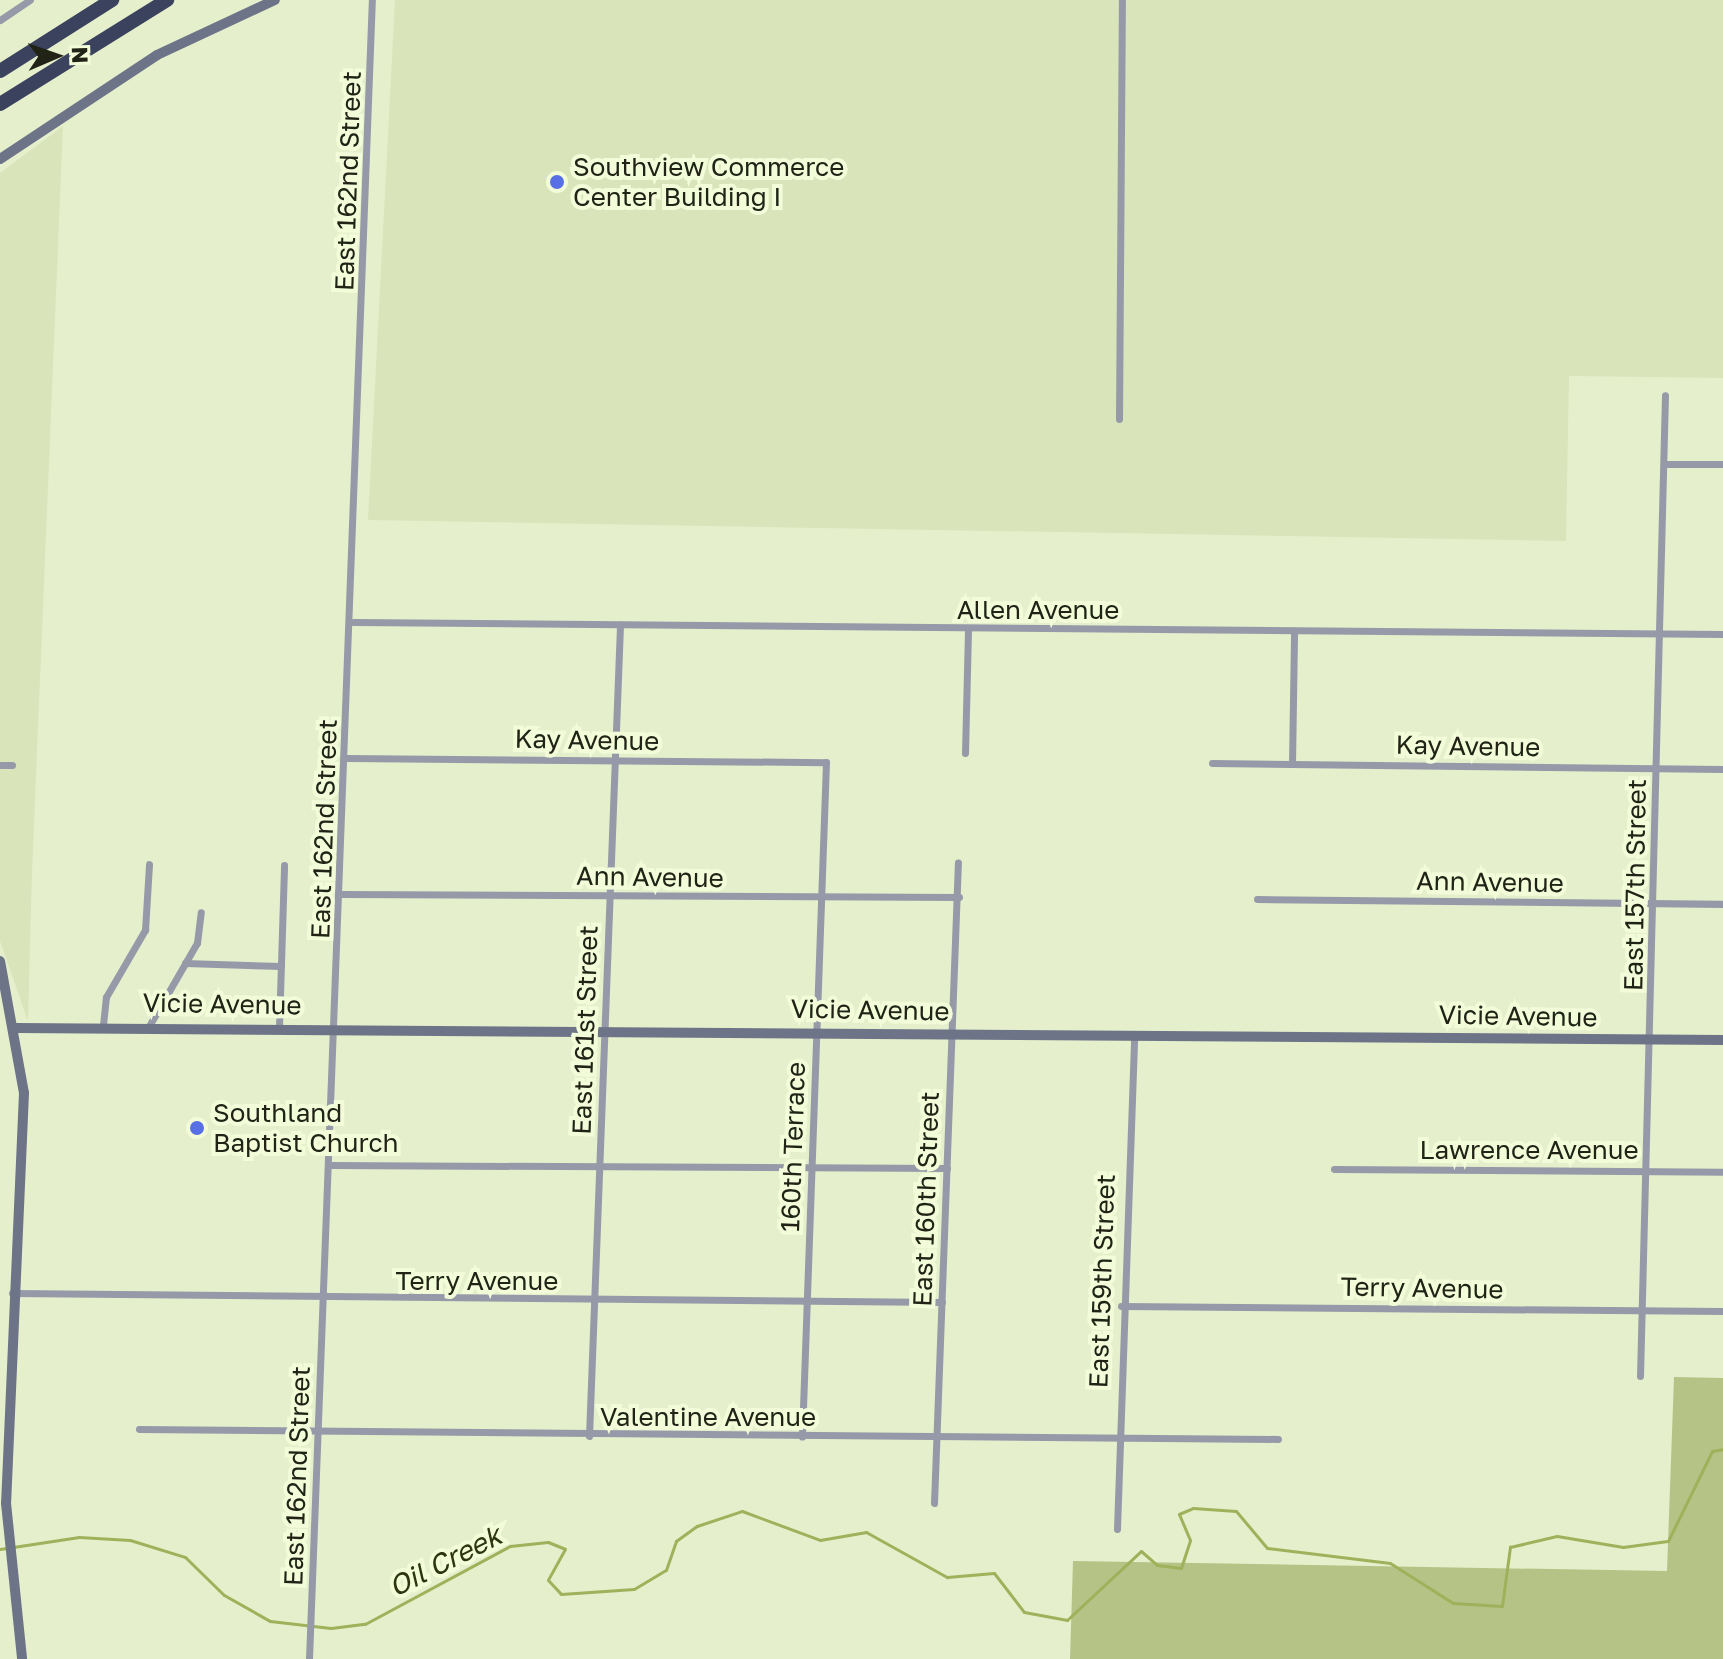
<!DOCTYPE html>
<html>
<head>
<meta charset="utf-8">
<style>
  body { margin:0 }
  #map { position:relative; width:1723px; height:1659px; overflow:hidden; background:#e6efcc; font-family:"Golos Text",sans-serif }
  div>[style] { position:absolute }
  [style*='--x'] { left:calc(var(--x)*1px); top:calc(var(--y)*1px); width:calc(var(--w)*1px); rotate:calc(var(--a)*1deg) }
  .built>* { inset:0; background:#d9e4bb }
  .green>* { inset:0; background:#b5c486 }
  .stream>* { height:3px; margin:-1.5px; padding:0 1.5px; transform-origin:1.5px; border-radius:1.5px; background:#9fb15a }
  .street>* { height:7px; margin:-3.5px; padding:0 3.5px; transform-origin:3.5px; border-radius:3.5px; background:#969aa8 }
  .secondary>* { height:10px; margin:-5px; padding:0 5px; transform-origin:5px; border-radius:5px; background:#6d7488 }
  .highway>* { height:14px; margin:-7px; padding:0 7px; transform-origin:7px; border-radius:7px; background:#3a425d }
  .dots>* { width:22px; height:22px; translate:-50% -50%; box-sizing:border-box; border:4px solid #f3fcd9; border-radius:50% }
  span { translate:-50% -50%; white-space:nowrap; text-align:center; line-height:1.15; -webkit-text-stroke:8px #f3fcd9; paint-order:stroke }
  .poi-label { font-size:26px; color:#202316 }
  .left { translate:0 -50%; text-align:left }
  .street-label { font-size:26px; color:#202316 }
  .water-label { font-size:28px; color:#2d340f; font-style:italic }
  .north { position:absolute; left:16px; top:16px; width:80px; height:80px; -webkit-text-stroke:6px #f3fcd9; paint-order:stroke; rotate:88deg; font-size:22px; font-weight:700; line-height:32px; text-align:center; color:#202316 }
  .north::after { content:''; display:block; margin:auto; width:28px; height:36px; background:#202316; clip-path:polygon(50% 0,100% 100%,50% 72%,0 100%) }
</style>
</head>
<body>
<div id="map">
  <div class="built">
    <i style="clip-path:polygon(395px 0,1723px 0,1723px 378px,1569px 376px,1566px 541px,368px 520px)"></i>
    <i style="clip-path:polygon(63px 126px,32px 872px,28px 1021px,0 941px,0 173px)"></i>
  </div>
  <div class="green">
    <i style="clip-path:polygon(1674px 1377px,1723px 1378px,1723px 1659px,1070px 1659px,1073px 1561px,1667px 1571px)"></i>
  </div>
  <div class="stream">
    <i style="--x:0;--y:1549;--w:80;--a:-8.6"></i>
    <i style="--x:79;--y:1537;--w:51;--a:3.4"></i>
    <i style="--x:130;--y:1540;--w:58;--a:17.2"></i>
    <i style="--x:185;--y:1557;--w:54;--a:44.3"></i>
    <i style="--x:224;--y:1595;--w:53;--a:29.5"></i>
    <i style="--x:270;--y:1621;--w:61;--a:6.5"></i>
    <i style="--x:331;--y:1628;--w:34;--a:-7"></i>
    <i style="--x:365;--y:1624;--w:165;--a:-28.3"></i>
    <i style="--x:510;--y:1546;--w:38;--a:-6"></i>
    <i style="--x:548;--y:1542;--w:18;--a:22"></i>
    <i style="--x:565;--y:1549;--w:35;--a:119"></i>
    <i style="--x:548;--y:1580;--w:19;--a:47"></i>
    <i style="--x:561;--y:1594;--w:73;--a:-3.9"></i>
    <i style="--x:634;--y:1589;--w:37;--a:-31"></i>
    <i style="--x:666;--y:1570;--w:31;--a:-71"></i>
    <i style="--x:676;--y:1541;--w:26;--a:-36"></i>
    <i style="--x:697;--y:1526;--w:47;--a:-18.4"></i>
    <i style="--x:742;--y:1511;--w:83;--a:20.4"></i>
    <i style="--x:820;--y:1540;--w:47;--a:-9.9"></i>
    <i style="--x:866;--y:1532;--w:93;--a:29.1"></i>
    <i style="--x:947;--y:1577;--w:47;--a:-4.9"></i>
    <i style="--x:994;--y:1573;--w:49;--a:52.4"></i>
    <i style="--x:1024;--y:1612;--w:44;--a:10.5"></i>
    <i style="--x:1067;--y:1620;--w:101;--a:-43"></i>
    <i style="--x:1141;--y:1551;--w:21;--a:41"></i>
    <i style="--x:1157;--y:1565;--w:24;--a:7"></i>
    <i style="--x:1181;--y:1568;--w:29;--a:-72"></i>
    <i style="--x:1190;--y:1540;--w:28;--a:-113"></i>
    <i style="--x:1179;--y:1514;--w:15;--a:-23"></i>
    <i style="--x:1193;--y:1508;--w:43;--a:4"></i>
    <i style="--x:1236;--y:1511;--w:48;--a:50"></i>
    <i style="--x:1267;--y:1548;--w:124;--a:7"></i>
    <i style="--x:1390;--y:1563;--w:75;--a:32.4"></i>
    <i style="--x:1453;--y:1603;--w:49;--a:3.5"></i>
    <i style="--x:1502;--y:1606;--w:60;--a:-82.3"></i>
    <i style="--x:1510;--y:1547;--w:48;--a:-13.2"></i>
    <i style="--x:1557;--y:1536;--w:67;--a:9.5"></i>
    <i style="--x:1623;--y:1547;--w:45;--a:-7.6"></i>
    <i style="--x:1668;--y:1541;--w:100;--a:-63.9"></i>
    <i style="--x:1712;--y:1451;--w:11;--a:-10"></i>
  </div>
  <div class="street">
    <i style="--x:0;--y:20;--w:36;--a:-34"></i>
    <i style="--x:1119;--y:419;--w:419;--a:-89.6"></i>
    <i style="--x:1665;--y:464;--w:58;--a:0"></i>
    <i style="--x:353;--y:622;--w:1370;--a:0.5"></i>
    <i style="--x:965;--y:753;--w:124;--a:-88.6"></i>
    <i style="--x:347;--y:758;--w:479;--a:0.5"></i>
    <i style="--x:826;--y:762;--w:675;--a:92.04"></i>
    <i style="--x:1212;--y:763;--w:511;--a:0.67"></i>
    <i style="--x:1292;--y:764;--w:133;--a:-89.1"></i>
    <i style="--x:0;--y:765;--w:12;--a:0"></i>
    <i style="--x:341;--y:894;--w:618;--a:0.28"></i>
    <i style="--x:1257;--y:899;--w:466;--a:0.6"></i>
    <i style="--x:185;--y:963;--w:96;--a:1.8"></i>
    <i style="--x:103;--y:1025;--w:28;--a:-84"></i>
    <i style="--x:106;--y:997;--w:78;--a:-59.8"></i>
    <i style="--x:145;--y:930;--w:66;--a:-86.5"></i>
    <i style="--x:149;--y:1026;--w:96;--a:-60"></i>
    <i style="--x:197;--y:943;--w:31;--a:-83"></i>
    <i style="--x:279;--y:1027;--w:162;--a:-88.2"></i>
    <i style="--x:330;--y:1165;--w:617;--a:0.28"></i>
    <i style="--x:1334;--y:1169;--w:389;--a:0.4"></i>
    <i style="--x:12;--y:1293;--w:930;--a:0.55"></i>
    <i style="--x:1121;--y:1306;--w:602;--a:0.48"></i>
    <i style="--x:1640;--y:1376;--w:981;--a:-88.54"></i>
    <i style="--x:139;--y:1429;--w:1139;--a:0.5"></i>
    <i style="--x:589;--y:1436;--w:812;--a:-87.81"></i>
    <i style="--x:934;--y:1503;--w:641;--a:-87.86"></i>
    <i style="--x:1117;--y:1529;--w:494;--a:-88"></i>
    <i style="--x:309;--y:1659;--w:1660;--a:-87.83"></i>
  </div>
  <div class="secondary">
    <i style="--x:0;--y:159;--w:188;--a:-33.5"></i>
    <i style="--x:157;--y:55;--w:130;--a:-25"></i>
    <i style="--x:0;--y:961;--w:134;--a:79.7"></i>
    <i style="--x:24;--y:1093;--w:410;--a:92.5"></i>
    <i style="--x:6;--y:1503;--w:157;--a:84.1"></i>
    <i style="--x:17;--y:1028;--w:1706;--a:0.4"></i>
  </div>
  <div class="highway">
    <i style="--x:0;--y:71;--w:133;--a:-32.4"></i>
    <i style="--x:0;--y:104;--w:197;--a:-31.9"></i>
  </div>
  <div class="dots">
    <i style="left:557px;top:182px;background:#586fe5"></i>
    <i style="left:197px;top:1128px;background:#586fe5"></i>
  </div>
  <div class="poi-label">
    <span class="left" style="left:573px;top:182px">Southview Commerce<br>Center Building I</span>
    <span class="left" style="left:213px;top:1128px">Southland<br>Baptist Church</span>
  </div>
  <div class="street-label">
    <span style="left:348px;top:181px;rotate:-88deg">East 162nd Street</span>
    <span style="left:1038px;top:610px">Allen Avenue</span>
    <span style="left:587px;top:740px;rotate:1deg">Kay Avenue</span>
    <span style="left:1468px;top:746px;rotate:1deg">Kay Avenue</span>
    <span style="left:324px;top:829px;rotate:-88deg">East 162nd Street</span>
    <span style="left:650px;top:877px;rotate:1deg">Ann Avenue</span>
    <span style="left:1490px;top:882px;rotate:1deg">Ann Avenue</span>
    <span style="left:1635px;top:885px;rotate:-89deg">East 157th Street</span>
    <span style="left:222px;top:1004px;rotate:1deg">Vicie Avenue</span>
    <span style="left:870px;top:1010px;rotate:1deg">Vicie Avenue</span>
    <span style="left:1518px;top:1016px;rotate:1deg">Vicie Avenue</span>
    <span style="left:585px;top:1030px;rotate:-88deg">East 161st Street</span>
    <span style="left:793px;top:1147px;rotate:-88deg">160th Terrace</span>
    <span style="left:1529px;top:1150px">Lawrence Avenue</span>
    <span style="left:926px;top:1199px;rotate:-88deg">East 160th Street</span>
    <span style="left:477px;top:1281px">Terry Avenue</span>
    <span style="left:1102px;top:1281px;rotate:-88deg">East 159th Street</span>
    <span style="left:1422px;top:1288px;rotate:1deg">Terry Avenue</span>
    <span style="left:708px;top:1417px">Valentine Avenue</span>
    <span style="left:297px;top:1476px;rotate:-88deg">East 162nd Street</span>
  </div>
  <div class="water-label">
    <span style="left:445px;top:1561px;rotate:-27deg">Oil Creek</span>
  </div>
  <div class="north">N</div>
</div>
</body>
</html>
